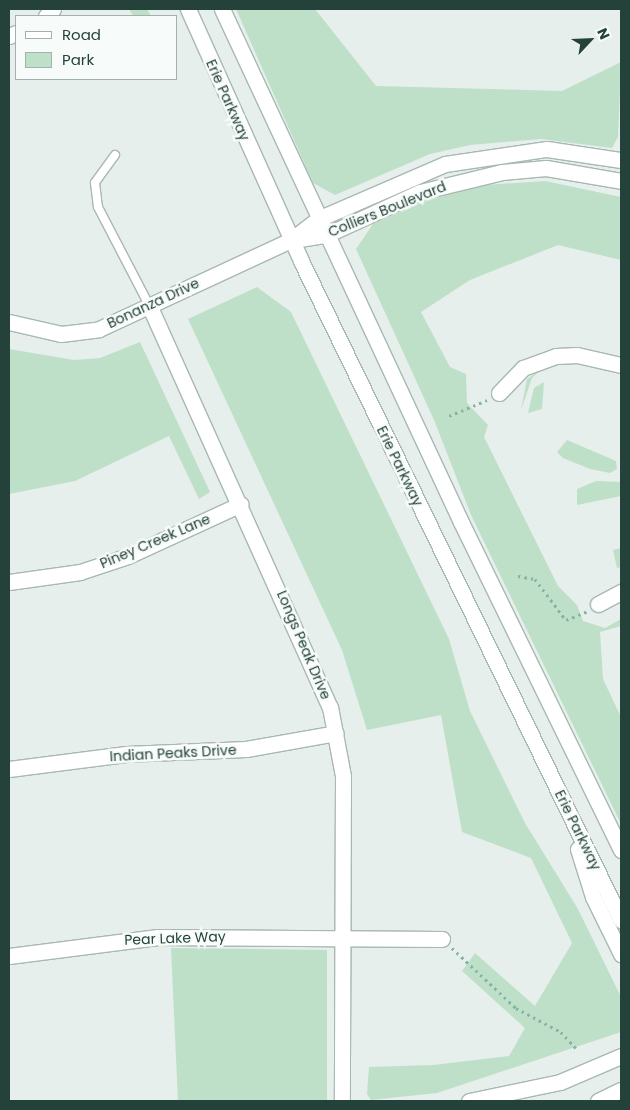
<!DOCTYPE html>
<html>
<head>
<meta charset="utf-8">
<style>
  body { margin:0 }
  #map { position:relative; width:630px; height:1110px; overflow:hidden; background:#e6efeb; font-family:Poppins,sans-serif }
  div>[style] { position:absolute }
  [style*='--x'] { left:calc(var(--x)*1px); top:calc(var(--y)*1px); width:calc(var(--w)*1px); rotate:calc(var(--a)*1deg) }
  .green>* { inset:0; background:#bfe0c8 }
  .path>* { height:2.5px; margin-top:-1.25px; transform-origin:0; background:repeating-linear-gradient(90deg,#86b3a5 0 2.5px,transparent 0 6.5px) }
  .roads { filter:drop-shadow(1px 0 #a8b8b2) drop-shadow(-1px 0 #a8b8b2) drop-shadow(0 1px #a8b8b2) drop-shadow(0 -1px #a8b8b2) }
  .lane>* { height:8px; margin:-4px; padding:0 4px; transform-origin:4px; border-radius:4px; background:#fff }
  .street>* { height:15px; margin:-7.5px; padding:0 7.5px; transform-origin:7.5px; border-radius:7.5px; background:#fff }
  .secondary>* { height:15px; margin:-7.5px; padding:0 7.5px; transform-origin:7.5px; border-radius:7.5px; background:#fff }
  span { translate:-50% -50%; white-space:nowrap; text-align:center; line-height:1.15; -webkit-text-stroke:5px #f7fbf9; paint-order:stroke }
  .street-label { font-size:14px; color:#24423a }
  .frame { position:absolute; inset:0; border:10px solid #24423a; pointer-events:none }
  .legend { position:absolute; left:15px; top:15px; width:162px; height:65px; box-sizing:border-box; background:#f7fbf9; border:1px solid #a3b1ad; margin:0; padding:6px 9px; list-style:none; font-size:15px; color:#24423a }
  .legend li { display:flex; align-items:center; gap:10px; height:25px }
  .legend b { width:25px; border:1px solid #a3b1ad }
  .north { position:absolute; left:565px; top:15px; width:50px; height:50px; -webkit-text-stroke:4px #f7fbf9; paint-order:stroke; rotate:65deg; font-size:14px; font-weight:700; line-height:20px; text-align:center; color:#24423a }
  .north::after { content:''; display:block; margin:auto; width:18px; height:22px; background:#24423a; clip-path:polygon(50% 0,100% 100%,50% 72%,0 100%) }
</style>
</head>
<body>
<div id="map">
  <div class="green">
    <i style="clip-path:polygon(129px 9px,147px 9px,151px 16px,133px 16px)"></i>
    <i style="clip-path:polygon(236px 9px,315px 9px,376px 86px,562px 91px,621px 62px,618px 137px,612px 148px,541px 139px,470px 145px,430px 154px,335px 195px,313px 183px)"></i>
    <i style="clip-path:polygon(545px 181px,621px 197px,621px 260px,558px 245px,470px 280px,421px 312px,450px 367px,466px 374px,467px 403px,488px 425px,484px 437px,558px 586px,577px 605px,583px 621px,605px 628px,621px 619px,621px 626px,600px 632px,603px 679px,621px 717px,621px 824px,471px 515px,434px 420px,356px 249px,373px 224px,427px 200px,485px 185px)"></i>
    <i style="clip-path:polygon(257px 287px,291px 312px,449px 639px,470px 711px,525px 823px,578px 909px,621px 997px,621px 1032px,437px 1093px,371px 1100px,367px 1094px,369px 1067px,433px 1065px,509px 1056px,525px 1028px,462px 971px,475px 953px,535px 1006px,572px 943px,531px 858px,462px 832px,441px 715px,367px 730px,342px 650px,188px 319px)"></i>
    <i style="clip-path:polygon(140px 342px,210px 492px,199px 499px,169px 436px,75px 481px,9px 494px,9px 349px,74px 360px,100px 358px)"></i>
    <i style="clip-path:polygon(542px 369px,532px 378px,521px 410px,527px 379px)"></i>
    <i style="clip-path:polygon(544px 382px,542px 409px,528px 413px,534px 388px)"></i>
    <i style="clip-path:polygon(567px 440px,616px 461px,617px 469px,610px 473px,590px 469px,563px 458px,557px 452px)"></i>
    <i style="clip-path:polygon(596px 481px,621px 482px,621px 496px,577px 505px,577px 489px)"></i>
    <i style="clip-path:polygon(621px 548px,621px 567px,617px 568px,613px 550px)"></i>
    <i style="clip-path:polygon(171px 948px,327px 950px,327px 1101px,178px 1101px)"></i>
  </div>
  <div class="path">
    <i style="--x:449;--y:416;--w:41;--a:-22.8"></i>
    <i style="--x:518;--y:576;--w:17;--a:10"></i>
    <i style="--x:535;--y:579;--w:51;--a:52.9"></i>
    <i style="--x:566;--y:620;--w:22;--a:-22"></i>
    <i style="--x:452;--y:948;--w:88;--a:43.2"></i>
    <i style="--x:516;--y:1008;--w:51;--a:28.1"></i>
    <i style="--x:561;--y:1032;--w:22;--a:47"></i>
  </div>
  <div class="roads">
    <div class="lane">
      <i style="--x:115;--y:155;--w:34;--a:126"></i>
      <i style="--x:95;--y:183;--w:24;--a:83"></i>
      <i style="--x:98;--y:207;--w:110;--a:62.5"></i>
    </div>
    <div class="street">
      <i style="--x:46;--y:16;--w:10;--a:-45"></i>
      <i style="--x:9;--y:36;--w:8;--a:-23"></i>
      <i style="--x:149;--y:305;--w:441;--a:65.8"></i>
      <i style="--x:330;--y:707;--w:70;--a:79.3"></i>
      <i style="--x:343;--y:776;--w:325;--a:90.2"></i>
      <i style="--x:9;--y:322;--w:53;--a:13"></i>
      <i style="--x:61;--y:334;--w:38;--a:-7"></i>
      <i style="--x:99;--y:329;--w:212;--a:-24.9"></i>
      <i style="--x:499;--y:393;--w:35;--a:-46"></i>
      <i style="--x:523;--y:368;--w:35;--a:-20"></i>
      <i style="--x:556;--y:356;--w:21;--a:-3"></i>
      <i style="--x:577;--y:355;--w:45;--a:12.8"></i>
      <i style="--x:9;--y:582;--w:72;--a:-8"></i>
      <i style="--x:80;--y:572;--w:51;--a:-18.4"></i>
      <i style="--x:128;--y:556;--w:124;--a:-24.7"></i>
      <i style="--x:598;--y:604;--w:26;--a:-28"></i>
      <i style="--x:9;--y:769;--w:118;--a:-7.3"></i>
      <i style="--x:126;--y:754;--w:120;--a:-2.4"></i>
      <i style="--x:246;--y:749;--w:91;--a:-10.1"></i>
      <i style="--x:9;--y:956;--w:150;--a:-7.3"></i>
      <i style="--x:158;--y:937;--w:284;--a:0.4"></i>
      <i style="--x:469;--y:1101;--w:93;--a:-11.8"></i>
      <i style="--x:560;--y:1082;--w:66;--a:-23.1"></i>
      <i style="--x:598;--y:1101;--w:25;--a:-26"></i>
    </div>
    <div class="secondary">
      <i style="--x:188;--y:9;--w:276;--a:65.8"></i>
      <i style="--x:301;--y:261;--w:733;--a:64.1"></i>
      <i style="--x:222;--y:9;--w:566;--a:65.02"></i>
      <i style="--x:461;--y:522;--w:365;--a:64"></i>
      <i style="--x:291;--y:240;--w:34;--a:-38"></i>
      <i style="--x:318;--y:219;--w:138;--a:-23.4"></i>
      <i style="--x:445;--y:164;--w:103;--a:-8.4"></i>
      <i style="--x:547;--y:149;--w:75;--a:8.5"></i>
      <i style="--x:293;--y:240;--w:33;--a:-9"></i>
      <i style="--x:326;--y:235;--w:103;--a:-24.6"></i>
      <i style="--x:420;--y:192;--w:84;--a:-13.7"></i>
      <i style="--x:502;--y:172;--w:44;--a:-5.2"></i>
      <i style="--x:546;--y:168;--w:76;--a:9.8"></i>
      <i style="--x:578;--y:849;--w:50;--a:72.6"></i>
      <i style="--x:593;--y:897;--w:64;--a:63.8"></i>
    </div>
  </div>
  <div class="street-label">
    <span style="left:228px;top:100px;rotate:66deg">Erie Parkway</span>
    <span style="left:387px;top:209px;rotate:-22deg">Colliers Boulevard</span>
    <span style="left:153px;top:303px;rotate:-25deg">Bonanza Drive</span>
    <span style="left:400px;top:466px;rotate:64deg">Erie Parkway</span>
    <span style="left:155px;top:541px;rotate:-23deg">Piney Creek Lane</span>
    <span style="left:304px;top:645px;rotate:67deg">Longs Peak Drive</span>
    <span style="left:173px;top:753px;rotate:-3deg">Indian Peaks Drive</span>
    <span style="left:578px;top:830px;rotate:64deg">Erie Parkway</span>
    <span style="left:175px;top:938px;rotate:-2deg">Pear Lake Way</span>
  </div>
  <div class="frame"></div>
  <ul class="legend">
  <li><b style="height:6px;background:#fff"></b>Road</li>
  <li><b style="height:14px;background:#bfe0c8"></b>Park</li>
  </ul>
  <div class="north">N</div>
</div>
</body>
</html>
